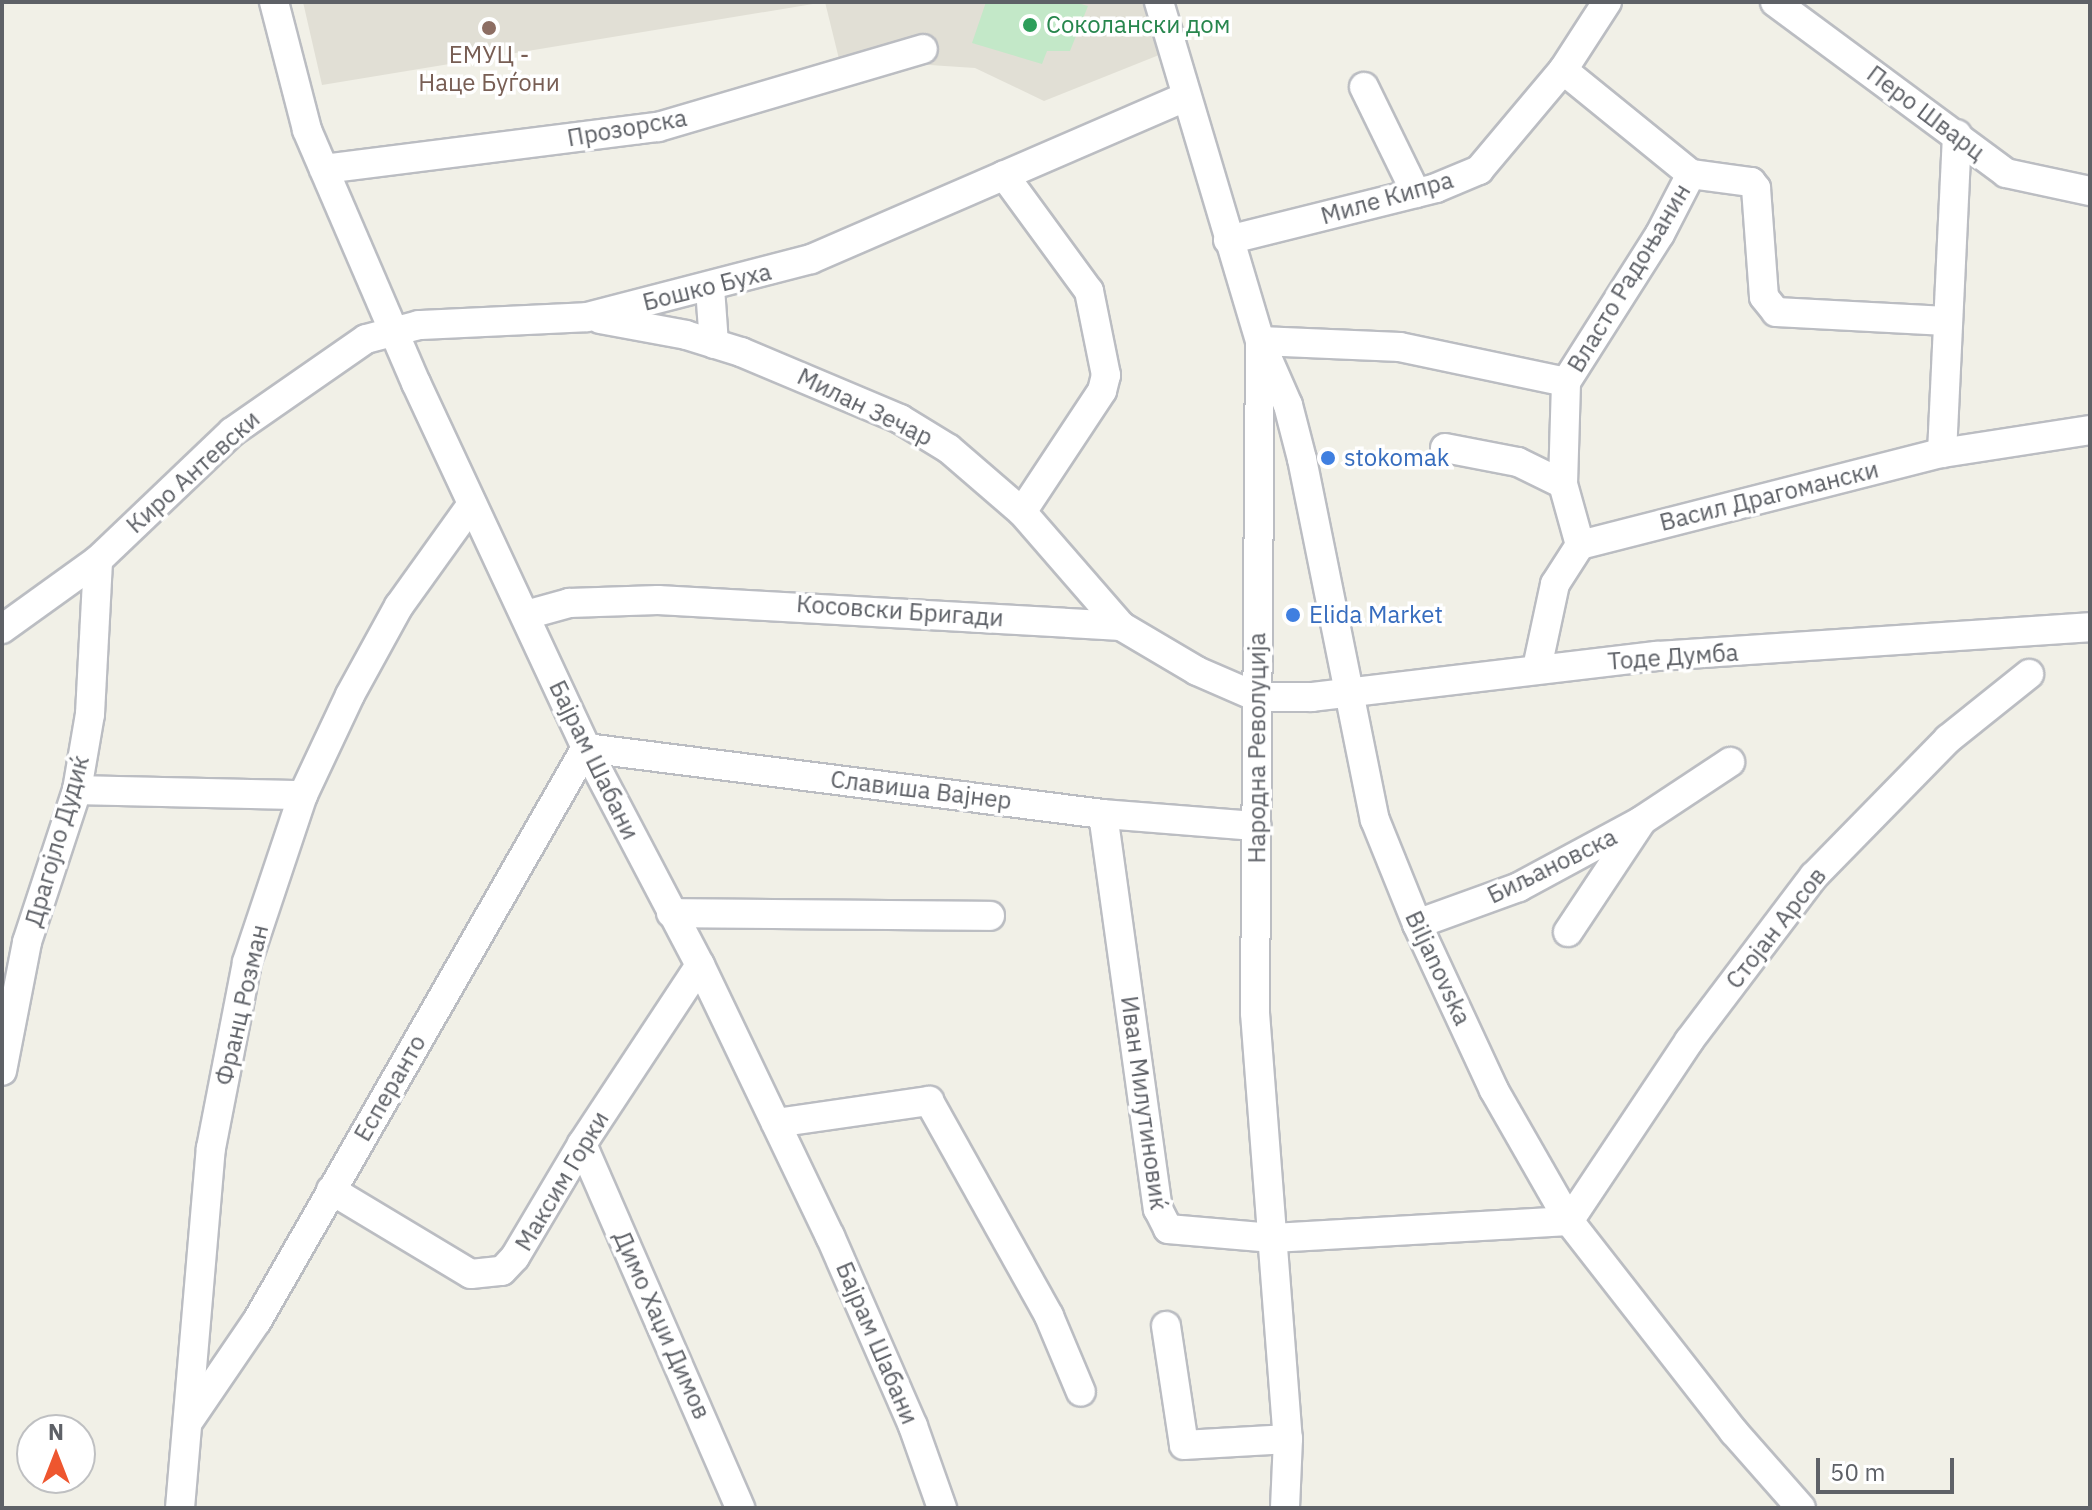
<!DOCTYPE html>
<html>
<head>
<meta charset="utf-8">
<style>
  body { margin:0 }
  #map { position:relative; width:2092px; height:1510px; overflow:hidden; background:#f1f0e7; font-family:"IBM Plex Sans",sans-serif }
  div>[style] { position:absolute }
  [style*='--x'] { left:calc(var(--x)*1px); top:calc(var(--y)*1px); width:calc(var(--w)*1px); rotate:calc(var(--a)*1deg) }
  .education>* { inset:0; background:#e1dfd5 }
  .green>* { inset:0; background:#c3e8c8 }
  .roads { filter:drop-shadow(2px 0 #bbbdc2) drop-shadow(-2px 0 #bbbdc2) drop-shadow(0 2px #bbbdc2) drop-shadow(0 -2px #bbbdc2) }
  .minor>* { height:28px; margin:-14px; padding:0 14px; transform-origin:14px; border-radius:14px; background:#fff }
  .dots>* { width:22px; height:22px; translate:-50% -50%; box-sizing:border-box; border:4px solid #fff; border-radius:50% }
  span { translate:-50% -50%; white-space:nowrap; text-align:center; line-height:1.15; -webkit-text-stroke:7px #fff; paint-order:stroke }
  .leisure-label { font-size:24px; color:#27864d }
  .left { translate:0 -50%; text-align:left }
  .education-label { font-size:24px; color:#785e54 }
  .street-label { font-size:24px; color:#5e6167 }
  .shop-label { font-size:24px; color:#366cbe }
  .frame { position:absolute; inset:0; border:4px solid #5e6167; pointer-events:none }
  .north { position:absolute; left:16px; top:1414px; width:80px; height:80px; box-sizing:border-box; background:#fff; border:2px solid #bfc0c2; border-radius:50%; rotate:0deg; font-size:22px; font-weight:700; line-height:32px; text-align:center; color:#5e6167 }
  .north::after { content:''; display:block; margin:auto; width:28px; height:36px; background:#ee562f; clip-path:polygon(50% 0,100% 100%,50% 72%,0 100%) }
  .scale { position:absolute; left:1816px; top:1458px; width:138px; height:36px; box-sizing:border-box; border:4px solid #5e6167; border-top:0; padding-left:10px; font-size:24px; line-height:28px; white-space:nowrap; color:#5e6167; -webkit-text-stroke:6px #fff; paint-order:stroke }
</style>
</head>
<body>
<div id="map">
  <div class="education">
    <i style="clip-path:polygon(303px 2px,1151px 2px,1164px 53px,1044px 101px,975px 68px,839px 59px,825px 2px,322px 85px)"></i>
  </div>
  <div class="green">
    <i style="clip-path:polygon(986px 2px,1074px 2px,1088px 6px,1070px 51px,1047px 51px,1042px 64px,972px 43px)"></i>
  </div>
  <div class="roads">
    <div class="minor">
      <i style="--x:274;--y:2;--w:132;--a:75.5"></i>
      <i style="--x:307;--y:130;--w:275;--a:66.7"></i>
      <i style="--x:416;--y:383;--w:403;--a:65"></i>
      <i style="--x:586;--y:748;--w:245;--a:62.3"></i>
      <i style="--x:700;--y:965;--w:301;--a:64.4"></i>
      <i style="--x:830;--y:1236;--w:207;--a:66.4"></i>
      <i style="--x:913;--y:1426;--w:87;--a:70.5"></i>
      <i style="--x:1159;--y:2;--w:354;--a:73.4"></i>
      <i style="--x:1260;--y:341;--w:672;--a:90.43"></i>
      <i style="--x:1255;--y:1013;--w:427;--a:85.6"></i>
      <i style="--x:1288;--y:1439;--w:69;--a:92.5"></i>
      <i style="--x:1775;--y:2;--w:287;--a:36.5"></i>
      <i style="--x:2006;--y:173;--w:86;--a:12.1"></i>
      <i style="--x:1563;--y:70;--w:165;--a:39.1"></i>
      <i style="--x:1691;--y:174;--w:61;--a:7.6"></i>
      <i style="--x:1751;--y:182;--w:8;--a:50"></i>
      <i style="--x:1756;--y:188;--w:109;--a:85.8"></i>
      <i style="--x:1764;--y:297;--w:19;--a:51"></i>
      <i style="--x:1776;--y:312;--w:171;--a:3"></i>
      <i style="--x:1364;--y:87;--w:118;--a:63.9"></i>
      <i style="--x:324;--y:169;--w:337;--a:-7.2"></i>
      <i style="--x:658;--y:127;--w:276;--a:-16.4"></i>
      <i style="--x:1004;--y:175;--w:144;--a:53.8"></i>
      <i style="--x:1089;--y:291;--w:86;--a:78.6"></i>
      <i style="--x:1106;--y:375;--w:16;--a:104"></i>
      <i style="--x:1102;--y:391;--w:145;--a:123.5"></i>
      <i style="--x:1228;--y:240;--w:214;--a:-14"></i>
      <i style="--x:1436;--y:188;--w:47;--a:-22.7"></i>
      <i style="--x:1479;--y:170;--w:131;--a:-50"></i>
      <i style="--x:1563;--y:70;--w:81;--a:-57.1"></i>
      <i style="--x:710;--y:288;--w:56;--a:85.9"></i>
      <i style="--x:600;--y:319;--w:87;--a:10.5"></i>
      <i style="--x:686;--y:335;--w:58;--a:17.2"></i>
      <i style="--x:741;--y:352;--w:173;--a:22.8"></i>
      <i style="--x:900;--y:419;--w:57;--a:31.5"></i>
      <i style="--x:949;--y:449;--w:96;--a:40.8"></i>
      <i style="--x:1022;--y:512;--w:151;--a:49"></i>
      <i style="--x:1566;--y:382;--w:170;--a:-168.1"></i>
      <i style="--x:1400;--y:347;--w:140;--a:-177.5"></i>
      <i style="--x:1260;--y:341;--w:70;--a:66.4"></i>
      <i style="--x:1288;--y:405;--w:56;--a:75.5"></i>
      <i style="--x:1302;--y:459;--w:368;--a:78.6"></i>
      <i style="--x:1375;--y:820;--w:112;--a:68"></i>
      <i style="--x:1417;--y:924;--w:183;--a:65.1"></i>
      <i style="--x:1494;--y:1090;--w:151;--a:60.2"></i>
      <i style="--x:1569;--y:1221;--w:268;--a:52"></i>
      <i style="--x:1734;--y:1432;--w:101;--a:48.6"></i>
      <i style="--x:1445;--y:448;--w:74;--a:10.9"></i>
      <i style="--x:1518;--y:462;--w:50;--a:26.1"></i>
      <i style="--x:1942;--y:453;--w:319;--a:-87.3"></i>
      <i style="--x:1580;--y:545;--w:63;--a:-105.6"></i>
      <i style="--x:1563;--y:484;--w:102;--a:-88.3"></i>
      <i style="--x:1566;--y:382;--w:175;--a:-57.6"></i>
      <i style="--x:1660;--y:234;--w:68;--a:-62.7"></i>
      <i style="--x:526;--y:615;--w:45;--a:-15.6"></i>
      <i style="--x:569;--y:603;--w:89;--a:-1.9"></i>
      <i style="--x:658;--y:600;--w:464;--a:3.2"></i>
      <i style="--x:1121;--y:626;--w:88;--a:30.6"></i>
      <i style="--x:1197;--y:671;--w:65;--a:23.4"></i>
      <i style="--x:1257;--y:697;--w:55;--a:0"></i>
      <i style="--x:1312;--y:697;--w:347;--a:-6.8"></i>
      <i style="--x:1657;--y:656;--w:434;--a:-3.8"></i>
      <i style="--x:2;--y:629;--w:118;--a:-35.7"></i>
      <i style="--x:98;--y:560;--w:185;--a:-43.7"></i>
      <i style="--x:232;--y:432;--w:163;--a:-34.8"></i>
      <i style="--x:366;--y:339;--w:55;--a:-14.8"></i>
      <i style="--x:419;--y:325;--w:168;--a:-2.7"></i>
      <i style="--x:587;--y:317;--w:231;--a:-14.5"></i>
      <i style="--x:811;--y:259;--w:408;--a:-23.4"></i>
      <i style="--x:1537;--y:668;--w:86;--a:-77.9"></i>
      <i style="--x:1555;--y:584;--w:46;--a:-57.3"></i>
      <i style="--x:1580;--y:545;--w:374;--a:-14.3"></i>
      <i style="--x:1942;--y:453;--w:150;--a:-8.8"></i>
      <i style="--x:586;--y:748;--w:521;--a:7.28"></i>
      <i style="--x:1103;--y:814;--w:154;--a:4.5"></i>
      <i style="--x:77;--y:790;--w:226;--a:1.3"></i>
      <i style="--x:1103;--y:814;--w:399;--a:82.1"></i>
      <i style="--x:1158;--y:1209;--w:22;--a:63"></i>
      <i style="--x:1168;--y:1229;--w:105;--a:4.9"></i>
      <i style="--x:1273;--y:1238;--w:296;--a:-3.3"></i>
      <i style="--x:1569;--y:1221;--w:216;--a:-56.3"></i>
      <i style="--x:1689;--y:1041;--w:207;--a:-52.9"></i>
      <i style="--x:1814;--y:876;--w:192;--a:-45.6"></i>
      <i style="--x:1948;--y:739;--w:104;--a:-38.7"></i>
      <i style="--x:671;--y:913;--w:319;--a:0.5"></i>
      <i style="--x:1417;--y:924;--w:109;--a:-19.9"></i>
      <i style="--x:1519;--y:887;--w:139;--a:-28.4"></i>
      <i style="--x:1641;--y:821;--w:107;--a:-33.5"></i>
      <i style="--x:1568;--y:932;--w:132;--a:-56.4"></i>
      <i style="--x:2;--y:1071;--w:131;--a:-79"></i>
      <i style="--x:27;--y:942;--w:160;--a:-71.8"></i>
      <i style="--x:77;--y:790;--w:77;--a:-80.3"></i>
      <i style="--x:90;--y:714;--w:154;--a:-87"></i>
      <i style="--x:776;--y:1123;--w:155;--a:-8.2"></i>
      <i style="--x:929;--y:1101;--w:246;--a:60.8"></i>
      <i style="--x:1049;--y:1316;--w:82;--a:67.2"></i>
      <i style="--x:582;--y:1144;--w:397;--a:66.5"></i>
      <i style="--x:331;--y:1190;--w:163;--a:31"></i>
      <i style="--x:471;--y:1274;--w:31;--a:-6"></i>
      <i style="--x:502;--y:1271;--w:19;--a:-47"></i>
      <i style="--x:515;--y:1257;--w:131;--a:-59.3"></i>
      <i style="--x:582;--y:1144;--w:214;--a:-56.6"></i>
      <i style="--x:1166;--y:1326;--w:120;--a:81.4"></i>
      <i style="--x:1184;--y:1445;--w:104;--a:-3.3"></i>
      <i style="--x:188;--y:1422;--w:122;--a:-55.7"></i>
      <i style="--x:257;--y:1321;--w:661;--a:-60.14"></i>
      <i style="--x:180;--y:1508;--w:361;--a:-85.1"></i>
      <i style="--x:211;--y:1148;--w:189;--a:-79"></i>
      <i style="--x:247;--y:962;--w:176;--a:-71.5"></i>
      <i style="--x:303;--y:795;--w:110;--a:-64.8"></i>
      <i style="--x:350;--y:695;--w:102;--a:-61.2"></i>
      <i style="--x:399;--y:606;--w:125;--a:-54.4"></i>
    </div>
  </div>
  <div class="dots">
    <i style="left:1030px;top:25px;background:#2e9e5b"></i>
    <i style="left:489px;top:28px;background:#8d6e63"></i>
    <i style="left:1328px;top:458px;background:#3f7fe0"></i>
    <i style="left:1293px;top:615px;background:#3f7fe0"></i>
  </div>
  <div class="leisure-label">
    <span class="left" style="left:1046px;top:25px">Соколански дом</span>
  </div>
  <div class="education-label">
    <span style="left:489px;top:69px">ЕМУЦ -<br>Наце Буѓони</span>
  </div>
  <div class="street-label">
    <span style="left:1926px;top:113px;rotate:37deg">Перо Шварц</span>
    <span style="left:627px;top:128px;rotate:-10deg">Прозорска</span>
    <span style="left:1387px;top:198px;rotate:-16deg">Миле Кипра</span>
    <span style="left:1629px;top:278px;rotate:-59deg">Власто Радоњанин</span>
    <span style="left:707px;top:287px;rotate:-14deg">Бошко Буха</span>
    <span style="left:865px;top:407px;rotate:26deg">Милан Зечар</span>
    <span style="left:193px;top:472px;rotate:-42deg">Киро Антевски</span>
    <span style="left:1769px;top:496px;rotate:-14deg">Васил Драгомански</span>
    <span style="left:900px;top:611px;rotate:4deg">Косовски Бригади</span>
    <span style="left:1673px;top:657px;rotate:-4deg">Тоде Думба</span>
    <span style="left:1257px;top:748px;rotate:-90deg">Народна Револуција</span>
    <span style="left:594px;top:760px;rotate:64deg">Бајрам Шабани</span>
    <span style="left:921px;top:790px;rotate:7deg">Славиша Вајнер</span>
    <span style="left:57px;top:841px;rotate:-74deg">Драгојло Дудиќ</span>
    <span style="left:1552px;top:866px;rotate:-26deg">Биљановска</span>
    <span style="left:1776px;top:928px;rotate:-52deg">Стојан Арсов</span>
    <span style="left:1438px;top:968px;rotate:65deg">Biljanovska</span>
    <span style="left:242px;top:1005px;rotate:-77deg">Франц Розман</span>
    <span style="left:390px;top:1088px;rotate:-60deg">Есперанто</span>
    <span style="left:1144px;top:1103px;rotate:82deg">Иван Милутиновиќ</span>
    <span style="left:562px;top:1181px;rotate:-59deg">Максим Горки</span>
    <span style="left:662px;top:1325px;rotate:66deg">Димо Хаџи Димов</span>
    <span style="left:877px;top:1343px;rotate:67deg">Бајрам Шабани</span>
  </div>
  <div class="shop-label">
    <span class="left" style="left:1344px;top:458px">stokomak</span>
    <span class="left" style="left:1309px;top:615px">Elida Market</span>
  </div>
  <div class="frame"></div>
  <div class="north">N</div>
  <div class="scale">50 m</div>
</div>
</body>
</html>
